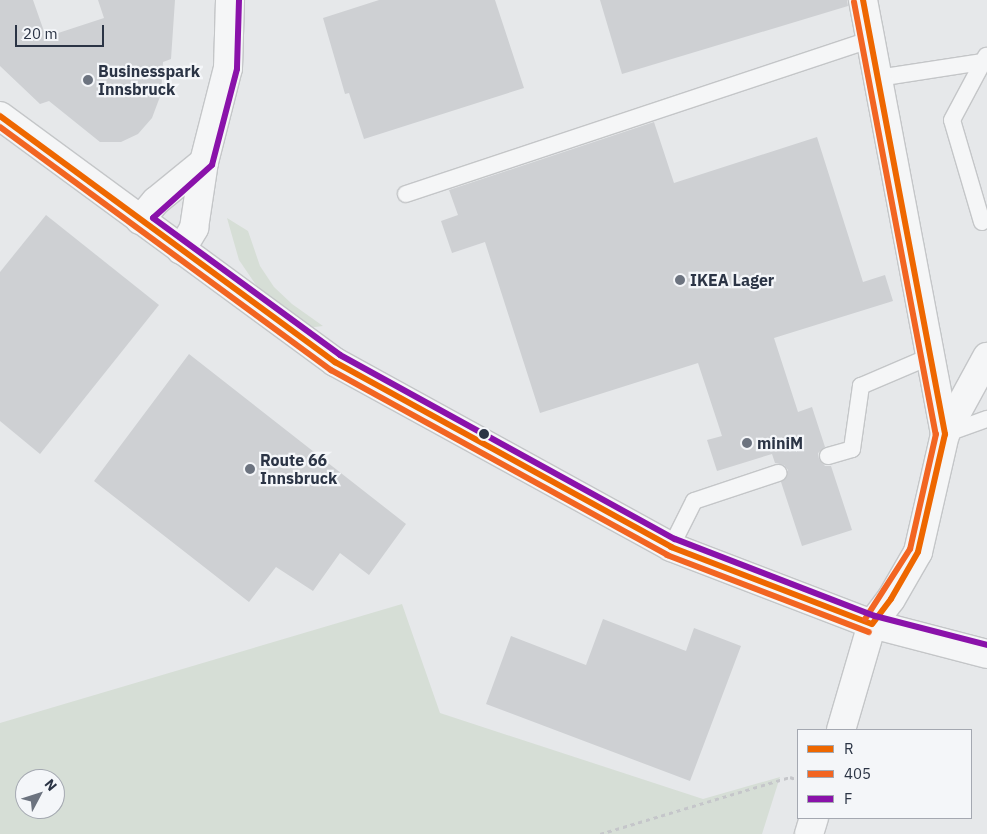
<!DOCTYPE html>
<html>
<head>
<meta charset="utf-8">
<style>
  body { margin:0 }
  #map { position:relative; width:987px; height:834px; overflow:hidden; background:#e6e8ea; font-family:"IBM Plex Sans",sans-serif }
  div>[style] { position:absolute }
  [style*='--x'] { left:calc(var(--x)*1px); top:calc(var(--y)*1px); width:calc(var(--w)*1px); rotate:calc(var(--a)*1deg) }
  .green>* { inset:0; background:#d6ded6 }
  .building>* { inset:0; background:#ced0d3 }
  .path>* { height:3px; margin-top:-1.5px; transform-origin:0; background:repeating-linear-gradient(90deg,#c5c6ca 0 4px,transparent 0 8px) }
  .roads { filter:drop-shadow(1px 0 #c4c6c8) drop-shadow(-1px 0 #c4c6c8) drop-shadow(0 1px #c4c6c8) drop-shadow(0 -1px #c4c6c8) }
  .lane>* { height:16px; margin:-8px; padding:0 8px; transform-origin:8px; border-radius:8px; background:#f5f6f7 }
  .street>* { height:28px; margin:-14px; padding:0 14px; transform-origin:14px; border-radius:14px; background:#f5f6f7 }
  .bus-1>* { height:6px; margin:-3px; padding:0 3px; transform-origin:3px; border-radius:3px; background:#ee6700 }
  .bus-2>* { height:6px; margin:-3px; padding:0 3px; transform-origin:3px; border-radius:3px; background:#f26522 }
  .bus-3>* { height:6px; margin:-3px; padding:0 3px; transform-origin:3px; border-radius:3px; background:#8a12aa }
  .dots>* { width:14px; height:14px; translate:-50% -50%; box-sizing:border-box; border:2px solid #f4f6f9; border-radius:50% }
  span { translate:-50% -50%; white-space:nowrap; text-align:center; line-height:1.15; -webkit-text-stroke:4.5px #f4f6f9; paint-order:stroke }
  .poi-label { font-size:16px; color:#2b3445; font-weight:700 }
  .left { translate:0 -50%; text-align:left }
  .legend { position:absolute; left:797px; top:729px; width:175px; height:90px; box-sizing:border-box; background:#f4f6f9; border:1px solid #a4a8b1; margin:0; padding:6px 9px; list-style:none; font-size:15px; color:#2b3445 }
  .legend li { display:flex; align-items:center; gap:10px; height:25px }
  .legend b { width:25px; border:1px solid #a4a8b1 }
  .north { position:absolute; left:15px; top:769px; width:50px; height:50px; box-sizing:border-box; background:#f4f6f9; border:1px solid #a4a8b1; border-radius:50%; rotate:50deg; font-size:14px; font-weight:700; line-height:20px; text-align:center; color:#2b3445 }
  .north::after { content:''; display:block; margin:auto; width:18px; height:22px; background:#6c737f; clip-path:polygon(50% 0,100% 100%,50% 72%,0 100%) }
  .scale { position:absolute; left:15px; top:25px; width:89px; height:22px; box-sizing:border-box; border:2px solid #2b3445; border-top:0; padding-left:6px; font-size:15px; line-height:18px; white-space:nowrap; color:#2b3445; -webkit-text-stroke:4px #f4f6f9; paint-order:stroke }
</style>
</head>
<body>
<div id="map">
  <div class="green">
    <i style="clip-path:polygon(227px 218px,248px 231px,260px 266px,274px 287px,292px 304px,323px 326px,307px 328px,270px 301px,256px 285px,239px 260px)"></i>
    <i style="clip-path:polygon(evenodd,402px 604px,440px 713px,703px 799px,780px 777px,762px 834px,0 834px,0 723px,402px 604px,25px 779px,55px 779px,55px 809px,25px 809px,25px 779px)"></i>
  </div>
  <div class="building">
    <i style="clip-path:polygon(0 0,33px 0,46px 37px,104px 18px,98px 0,175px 0,171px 59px,163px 62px,161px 94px,152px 118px,138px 134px,121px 142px,100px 142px,49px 101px,40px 104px,0 66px)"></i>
    <i style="clip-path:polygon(379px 0,495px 0,524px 88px,364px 139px,349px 93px,345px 94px,323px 18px)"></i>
    <i style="clip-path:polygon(600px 0,847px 0,848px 6px,622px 74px)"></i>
    <i style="clip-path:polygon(654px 122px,674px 183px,817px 137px,863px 282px,885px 275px,893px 301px,774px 338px,798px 412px,812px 407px,825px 447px,818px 453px,819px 459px,825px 466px,831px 466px,852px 530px,802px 546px,781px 482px,788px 470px,784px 465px,775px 463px,772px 454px,717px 471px,707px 440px,722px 436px,698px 363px,540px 413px,485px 242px,452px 253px,441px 221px,458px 215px,449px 190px)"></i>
    <i style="clip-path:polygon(46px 215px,159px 305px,40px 454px,0 421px,0 272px)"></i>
    <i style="clip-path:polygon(189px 354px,406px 524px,369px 575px,340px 553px,313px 591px,276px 567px,249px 602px,94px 481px)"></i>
    <i style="clip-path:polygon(603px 619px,686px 651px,694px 628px,741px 646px,690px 781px,486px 704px,511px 636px,586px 665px)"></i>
  </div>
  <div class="path">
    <i style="--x:600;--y:834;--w:198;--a:-16.7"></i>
    <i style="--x:790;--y:777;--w:9;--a:21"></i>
  </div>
  <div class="roads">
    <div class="lane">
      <i style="--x:878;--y:78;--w:106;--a:-8.7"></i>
      <i style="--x:983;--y:62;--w:7;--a:-63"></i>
      <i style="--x:406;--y:194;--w:490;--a:-18.4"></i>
      <i style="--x:982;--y:222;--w:106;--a:-106.4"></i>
      <i style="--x:952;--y:120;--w:66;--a:-61.9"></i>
      <i style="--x:945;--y:434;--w:45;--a:-19.7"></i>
      <i style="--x:828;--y:456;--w:25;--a:-16"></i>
      <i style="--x:852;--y:449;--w:64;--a:-81.9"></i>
      <i style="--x:861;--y:386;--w:76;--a:-23.2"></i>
      <i style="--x:671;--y:547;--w:51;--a:-63.4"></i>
      <i style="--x:694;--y:501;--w:89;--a:-18.4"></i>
    </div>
    <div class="street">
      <i style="--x:863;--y:0;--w:442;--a:79.3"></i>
      <i style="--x:0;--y:116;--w:416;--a:36.3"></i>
      <i style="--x:335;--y:362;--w:384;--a:28.8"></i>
      <i style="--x:671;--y:547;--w:215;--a:21"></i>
      <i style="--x:872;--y:624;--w:119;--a:14.6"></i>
      <i style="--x:140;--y:220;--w:25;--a:-50"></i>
      <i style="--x:156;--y:201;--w:62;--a:-39.1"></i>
      <i style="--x:181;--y:250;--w:26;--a:-59"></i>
      <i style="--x:194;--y:228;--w:67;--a:-81.4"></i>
      <i style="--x:204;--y:162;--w:97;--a:-75.7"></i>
      <i style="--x:228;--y:68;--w:68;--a:-88.3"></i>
      <i style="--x:841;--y:730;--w:110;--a:-73.7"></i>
      <i style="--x:872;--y:624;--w:31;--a:-53"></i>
      <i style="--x:891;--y:599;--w:54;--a:-60.1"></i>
      <i style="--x:918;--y:552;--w:121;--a:-77.1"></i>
      <i style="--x:945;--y:434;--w:88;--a:-61.4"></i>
      <i style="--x:809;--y:834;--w:17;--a:-73"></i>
    </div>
  </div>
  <div class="bus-1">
    <i style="--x:863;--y:0;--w:442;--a:79.3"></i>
    <i style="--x:945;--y:434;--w:121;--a:102.9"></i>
    <i style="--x:918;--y:552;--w:54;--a:119.9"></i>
    <i style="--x:891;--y:599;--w:31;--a:127"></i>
    <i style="--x:0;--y:116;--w:416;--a:36.3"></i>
    <i style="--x:335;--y:362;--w:384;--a:28.8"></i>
    <i style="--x:671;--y:547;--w:215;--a:21"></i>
  </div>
  <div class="bus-2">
    <i style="--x:854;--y:2;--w:440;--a:79.3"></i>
    <i style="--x:936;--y:434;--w:118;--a:102.7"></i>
    <i style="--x:910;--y:549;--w:83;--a:122.7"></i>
    <i style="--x:0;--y:127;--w:411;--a:36.3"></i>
    <i style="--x:331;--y:370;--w:384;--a:28.8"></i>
    <i style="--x:667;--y:555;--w:216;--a:20.9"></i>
  </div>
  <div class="bus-3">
    <i style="--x:239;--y:0;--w:69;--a:91.7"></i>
    <i style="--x:237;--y:69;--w:99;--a:104.6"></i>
    <i style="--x:212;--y:165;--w:79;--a:138.1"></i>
    <i style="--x:153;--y:218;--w:232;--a:36.2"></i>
    <i style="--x:340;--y:355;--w:382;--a:28.8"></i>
    <i style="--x:675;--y:539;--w:214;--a:21.1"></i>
    <i style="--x:875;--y:616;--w:116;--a:14.5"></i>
  </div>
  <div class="dots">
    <i style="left:88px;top:80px;background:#6c737f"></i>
    <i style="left:680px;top:280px;background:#6c737f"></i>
    <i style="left:484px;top:434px;background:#2b3445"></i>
    <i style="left:747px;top:443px;background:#6c737f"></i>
    <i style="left:250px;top:469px;background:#6c737f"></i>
  </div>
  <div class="poi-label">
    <span class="left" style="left:98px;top:80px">Businesspark<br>Innsbruck</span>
    <span class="left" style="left:690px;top:280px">IKEA Lager</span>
    <span class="left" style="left:757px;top:443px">miniM</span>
    <span class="left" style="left:260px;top:469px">Route 66<br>Innsbruck</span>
  </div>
  <ul class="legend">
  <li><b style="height:6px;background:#ee6700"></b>R</li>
  <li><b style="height:6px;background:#f26522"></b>405</li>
  <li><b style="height:6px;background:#8a12aa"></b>F</li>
  </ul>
  <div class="north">N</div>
  <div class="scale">20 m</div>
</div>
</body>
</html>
